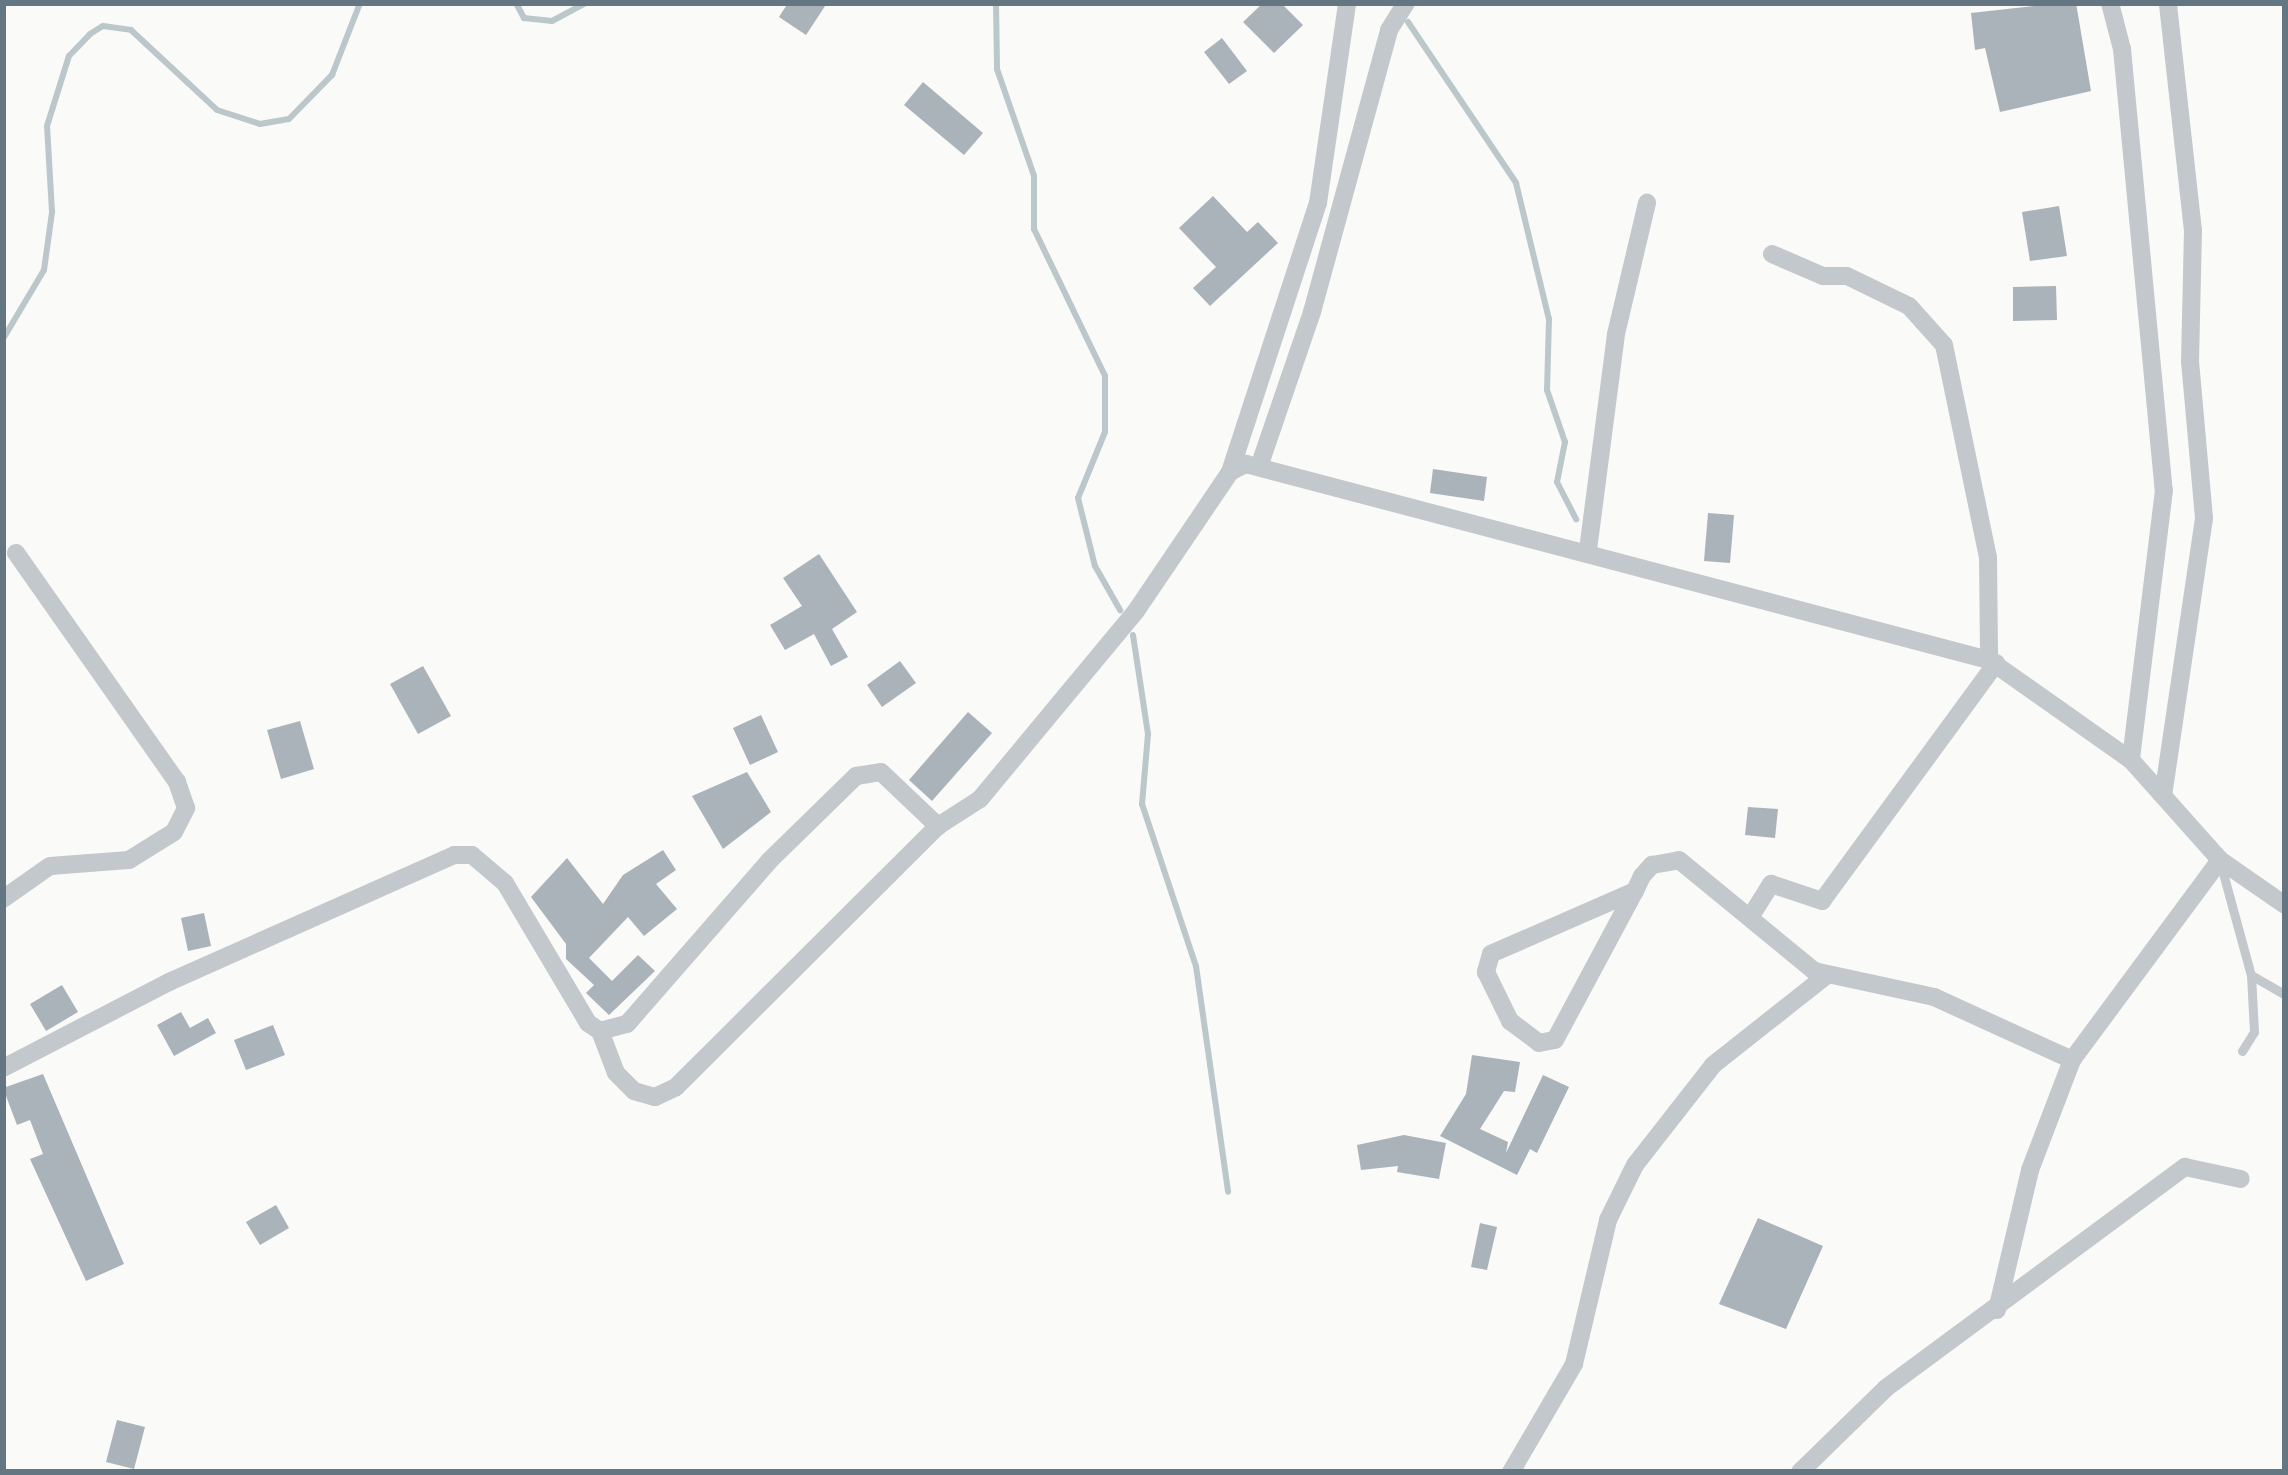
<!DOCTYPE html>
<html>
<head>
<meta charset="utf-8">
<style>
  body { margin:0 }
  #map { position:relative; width:2288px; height:1475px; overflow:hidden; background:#fafaf8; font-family:Quicksand,sans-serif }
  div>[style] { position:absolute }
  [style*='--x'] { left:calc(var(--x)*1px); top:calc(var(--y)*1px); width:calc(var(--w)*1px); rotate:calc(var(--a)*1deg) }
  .stream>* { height:6px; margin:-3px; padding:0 3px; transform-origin:3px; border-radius:3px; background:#bbc7cb }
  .building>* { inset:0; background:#aab3b9 }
  .service>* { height:9px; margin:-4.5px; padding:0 4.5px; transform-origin:4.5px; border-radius:4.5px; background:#c3c8cc }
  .minor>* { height:18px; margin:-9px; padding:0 9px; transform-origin:9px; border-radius:9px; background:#c3c8cc }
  span { translate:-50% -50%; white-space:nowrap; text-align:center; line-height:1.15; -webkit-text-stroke:12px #fff; paint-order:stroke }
  .frame { position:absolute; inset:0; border:6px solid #657683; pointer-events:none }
</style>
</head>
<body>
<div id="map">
  <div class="stream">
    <i style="--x:516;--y:3;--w:17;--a:62"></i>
    <i style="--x:524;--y:18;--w:28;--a:6"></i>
    <i style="--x:552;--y:21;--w:38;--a:-28"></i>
    <i style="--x:996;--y:3;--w:66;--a:89.1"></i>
    <i style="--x:997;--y:69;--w:113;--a:70.9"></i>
    <i style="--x:1034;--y:176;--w:53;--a:90"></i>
    <i style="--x:1034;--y:229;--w:163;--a:64.2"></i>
    <i style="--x:1105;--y:376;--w:56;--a:90"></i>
    <i style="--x:1105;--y:432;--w:71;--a:112.2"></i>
    <i style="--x:1078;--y:498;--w:70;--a:76"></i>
    <i style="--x:1095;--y:566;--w:51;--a:60.4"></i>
    <i style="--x:1408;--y:22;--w:194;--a:56.1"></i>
    <i style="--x:1516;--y:183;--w:140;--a:76.4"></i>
    <i style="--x:1549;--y:319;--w:71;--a:91.6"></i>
    <i style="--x:1547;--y:390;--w:55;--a:70.9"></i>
    <i style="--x:1565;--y:442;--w:41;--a:101.3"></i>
    <i style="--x:1557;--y:482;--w:42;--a:62.8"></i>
    <i style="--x:3;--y:339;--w:80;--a:-59.3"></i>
    <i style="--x:44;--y:270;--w:59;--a:-82.1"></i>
    <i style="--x:52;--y:212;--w:86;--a:-93.3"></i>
    <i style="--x:47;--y:126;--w:73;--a:-72.6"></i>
    <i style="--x:69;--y:56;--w:30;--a:-46"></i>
    <i style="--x:90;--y:34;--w:15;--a:-32"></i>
    <i style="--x:103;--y:26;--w:28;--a:8"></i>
    <i style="--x:131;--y:30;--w:117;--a:42.9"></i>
    <i style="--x:217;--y:110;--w:45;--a:18"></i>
    <i style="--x:260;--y:124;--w:29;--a:-10"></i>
    <i style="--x:289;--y:119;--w:62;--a:-45.7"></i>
    <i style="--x:332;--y:75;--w:77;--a:-68.7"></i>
    <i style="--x:1133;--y:635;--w:100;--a:81.4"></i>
    <i style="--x:1148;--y:734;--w:70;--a:94.9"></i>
    <i style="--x:1142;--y:804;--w:171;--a:71.6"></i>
    <i style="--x:1196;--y:966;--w:228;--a:81.9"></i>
  </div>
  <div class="building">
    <i style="clip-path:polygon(788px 3px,827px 3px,806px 35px,779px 17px)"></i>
    <i style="clip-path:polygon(1263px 3px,1281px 3px,1303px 25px,1274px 53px,1243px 22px)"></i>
    <i style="clip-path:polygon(2060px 3px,2076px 3px,2091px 91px,2000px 112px,1985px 48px,1975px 50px,1971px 13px)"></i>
    <i style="clip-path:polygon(1222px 38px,1247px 71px,1229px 84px,1204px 52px)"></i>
    <i style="clip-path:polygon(923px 82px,983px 133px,964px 155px,904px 105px)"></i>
    <i style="clip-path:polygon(1213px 196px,1247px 232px,1258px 222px,1278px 243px,1210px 306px,1193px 288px,1216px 267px,1179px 228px)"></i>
    <i style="clip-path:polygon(2059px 206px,2067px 256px,2030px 261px,2022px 212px)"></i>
    <i style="clip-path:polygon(2056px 286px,2057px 320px,2013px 321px,2013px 287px)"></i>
    <i style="clip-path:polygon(1433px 469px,1487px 477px,1484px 501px,1430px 493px)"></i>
    <i style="clip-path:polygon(1708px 513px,1734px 515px,1730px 563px,1704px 561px)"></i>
    <i style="clip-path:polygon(819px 554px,857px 612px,832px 629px,848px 657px,831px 666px,814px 634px,785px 650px,770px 625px,802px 606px,783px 578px)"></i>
    <i style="clip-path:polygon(900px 661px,916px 683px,882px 707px,867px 685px)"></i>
    <i style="clip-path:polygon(423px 666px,451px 716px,418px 734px,390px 684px)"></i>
    <i style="clip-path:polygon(968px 712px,992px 733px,932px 801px,909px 780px)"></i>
    <i style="clip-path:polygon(761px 715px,778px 752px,750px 765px,733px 728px)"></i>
    <i style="clip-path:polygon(300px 721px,314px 769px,281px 779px,267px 730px)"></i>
    <i style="clip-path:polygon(747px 772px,771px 812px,723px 849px,692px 796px)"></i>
    <i style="clip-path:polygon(1748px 807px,1778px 809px,1775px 838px,1745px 835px)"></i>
    <i style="clip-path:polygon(663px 850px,676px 870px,656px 884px,677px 909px,644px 936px,628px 917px,589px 958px,612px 981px,638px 955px,655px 971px,609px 1015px,586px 993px,594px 985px,566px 959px,566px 944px,531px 897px,567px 858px,603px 904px,623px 875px)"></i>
    <i style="clip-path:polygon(204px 913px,211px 946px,188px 951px,181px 918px)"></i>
    <i style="clip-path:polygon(62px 985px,78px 1012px,46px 1031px,30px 1004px)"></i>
    <i style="clip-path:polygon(181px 1012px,190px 1028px,208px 1018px,216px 1033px,174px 1056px,157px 1025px)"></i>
    <i style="clip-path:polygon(273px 1025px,285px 1055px,246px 1070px,234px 1040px)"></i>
    <i style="clip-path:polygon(1472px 1055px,1520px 1062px,1515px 1092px,1504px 1091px,1480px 1129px,1508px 1142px,1506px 1153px,1543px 1075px,1569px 1087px,1537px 1153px,1530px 1149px,1517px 1175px,1440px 1136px,1466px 1094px)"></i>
    <i style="clip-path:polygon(43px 1074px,124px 1264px,86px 1281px,30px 1159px,43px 1154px,30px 1120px,17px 1125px,3px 1088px)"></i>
    <i style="clip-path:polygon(1404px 1135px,1446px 1143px,1439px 1179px,1397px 1172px,1398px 1166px,1361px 1170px,1357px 1145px)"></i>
    <i style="clip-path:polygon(276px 1205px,289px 1228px,260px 1245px,246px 1222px)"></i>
    <i style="clip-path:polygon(1758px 1218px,1823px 1246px,1786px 1329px,1719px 1304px)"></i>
    <i style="clip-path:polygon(1480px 1223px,1497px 1227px,1487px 1270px,1471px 1267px)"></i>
    <i style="clip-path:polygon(117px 1420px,145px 1427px,134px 1469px,106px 1462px)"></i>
  </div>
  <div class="service">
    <i style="--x:2220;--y:862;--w:117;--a:74.7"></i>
    <i style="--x:2251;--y:975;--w:39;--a:30"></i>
    <i style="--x:2242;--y:1051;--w:22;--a:-58"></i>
    <i style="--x:2254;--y:1032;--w:57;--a:-93"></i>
  </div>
  <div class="minor">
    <i style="--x:2110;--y:3;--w:48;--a:75.4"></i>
    <i style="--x:2122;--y:49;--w:443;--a:84.6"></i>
    <i style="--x:2164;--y:490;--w:272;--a:97"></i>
    <i style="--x:1772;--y:254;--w:56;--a:23.3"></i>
    <i style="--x:1823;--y:276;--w:24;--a:0"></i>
    <i style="--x:1847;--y:276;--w:69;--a:25.8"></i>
    <i style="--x:1909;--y:306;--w:52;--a:48.1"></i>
    <i style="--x:1944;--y:345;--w:217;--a:78.3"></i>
    <i style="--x:1988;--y:557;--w:103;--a:89.4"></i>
    <i style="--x:1260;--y:464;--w:161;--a:-71.1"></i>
    <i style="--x:1312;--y:312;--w:292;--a:-74.7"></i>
    <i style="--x:1389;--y:30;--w:32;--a:-58"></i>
    <i style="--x:1230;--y:472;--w:283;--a:-71.9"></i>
    <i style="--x:1318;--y:203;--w:202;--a:-81.7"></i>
    <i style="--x:1588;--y:550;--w:218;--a:-82.6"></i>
    <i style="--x:1616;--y:334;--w:135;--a:-76.7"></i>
    <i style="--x:2163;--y:796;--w:281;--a:-81.6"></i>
    <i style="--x:2204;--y:518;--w:157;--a:-95.1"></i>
    <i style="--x:2190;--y:362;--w:131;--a:-88.7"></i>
    <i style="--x:2193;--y:231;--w:229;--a:-96.3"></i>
    <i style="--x:1635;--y:891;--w:157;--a:156.4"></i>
    <i style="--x:1491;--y:954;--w:19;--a:106"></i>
    <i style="--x:1486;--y:972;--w:55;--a:63.9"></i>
    <i style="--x:1510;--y:1021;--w:36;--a:37"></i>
    <i style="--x:1539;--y:1043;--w:16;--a:-11"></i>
    <i style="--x:1555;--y:1040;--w:169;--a:-61.8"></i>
    <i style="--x:1635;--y:891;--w:17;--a:-65"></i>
    <i style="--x:1642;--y:876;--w:15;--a:-48"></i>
    <i style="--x:1652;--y:865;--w:27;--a:-10"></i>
    <i style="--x:1679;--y:860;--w:175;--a:39.4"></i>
    <i style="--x:1814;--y:971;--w:123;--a:12.2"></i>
    <i style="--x:1934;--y:997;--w:152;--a:24.5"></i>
    <i style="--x:3;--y:899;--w:57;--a:-35.1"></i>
    <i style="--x:50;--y:866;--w:79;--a:-4.3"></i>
    <i style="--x:129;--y:860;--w:53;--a:-31.9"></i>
    <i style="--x:174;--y:832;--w:27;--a:-63"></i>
    <i style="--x:186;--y:808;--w:28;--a:-109"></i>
    <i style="--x:177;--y:782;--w:280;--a:-125.1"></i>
    <i style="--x:1751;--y:916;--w:38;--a:-58"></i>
    <i style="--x:1771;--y:884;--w:54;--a:18.4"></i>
    <i style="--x:1822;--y:901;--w:295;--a:-53.8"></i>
    <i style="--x:600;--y:1031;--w:45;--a:69.1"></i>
    <i style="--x:616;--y:1073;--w:25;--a:45"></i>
    <i style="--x:634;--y:1091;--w:22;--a:16"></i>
    <i style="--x:655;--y:1097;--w:23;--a:-25"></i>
    <i style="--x:676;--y:1087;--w:370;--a:-44.9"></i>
    <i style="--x:3;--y:1068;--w:187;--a:-27.4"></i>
    <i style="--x:169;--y:982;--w:312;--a:-24"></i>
    <i style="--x:454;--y:855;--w:18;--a:0"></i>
    <i style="--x:472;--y:855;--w:43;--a:40.3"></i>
    <i style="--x:505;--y:883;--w:163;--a:59.3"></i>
    <i style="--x:588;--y:1023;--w:14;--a:34"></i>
    <i style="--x:600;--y:1031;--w:28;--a:-15"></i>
    <i style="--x:627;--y:1024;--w:216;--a:-48.9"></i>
    <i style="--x:769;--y:861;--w:122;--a:-44.3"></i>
    <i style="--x:856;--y:776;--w:25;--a:-9"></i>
    <i style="--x:881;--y:772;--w:79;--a:43.5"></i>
    <i style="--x:938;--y:826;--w:50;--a:-32.7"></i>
    <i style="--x:980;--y:799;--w:244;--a:-50.3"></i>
    <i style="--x:1136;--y:611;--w:168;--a:-55.9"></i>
    <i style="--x:1230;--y:472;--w:18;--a:-27"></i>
    <i style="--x:1246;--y:464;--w:768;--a:14.78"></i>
    <i style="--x:1989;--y:660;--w:174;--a:35.2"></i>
    <i style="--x:2131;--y:760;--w:134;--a:48.3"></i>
    <i style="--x:2220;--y:860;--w:79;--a:34.7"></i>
    <i style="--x:1997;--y:1310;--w:144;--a:-76.7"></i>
    <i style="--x:2030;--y:1170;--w:118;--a:-69.1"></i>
    <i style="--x:2072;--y:1060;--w:249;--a:-53.5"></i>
    <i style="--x:1511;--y:1472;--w:125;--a:-59.7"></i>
    <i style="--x:1574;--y:1364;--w:148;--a:-76.7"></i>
    <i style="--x:1608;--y:1220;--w:61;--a:-63.9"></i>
    <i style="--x:1635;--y:1165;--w:127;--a:-52"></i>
    <i style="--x:1713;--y:1065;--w:145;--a:-38.3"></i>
    <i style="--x:1800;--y:1472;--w:120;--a:-44.3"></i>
    <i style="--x:1886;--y:1388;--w:372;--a:-36.5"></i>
    <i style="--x:2185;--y:1167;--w:57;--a:12.1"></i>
  </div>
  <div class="frame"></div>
</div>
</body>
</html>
